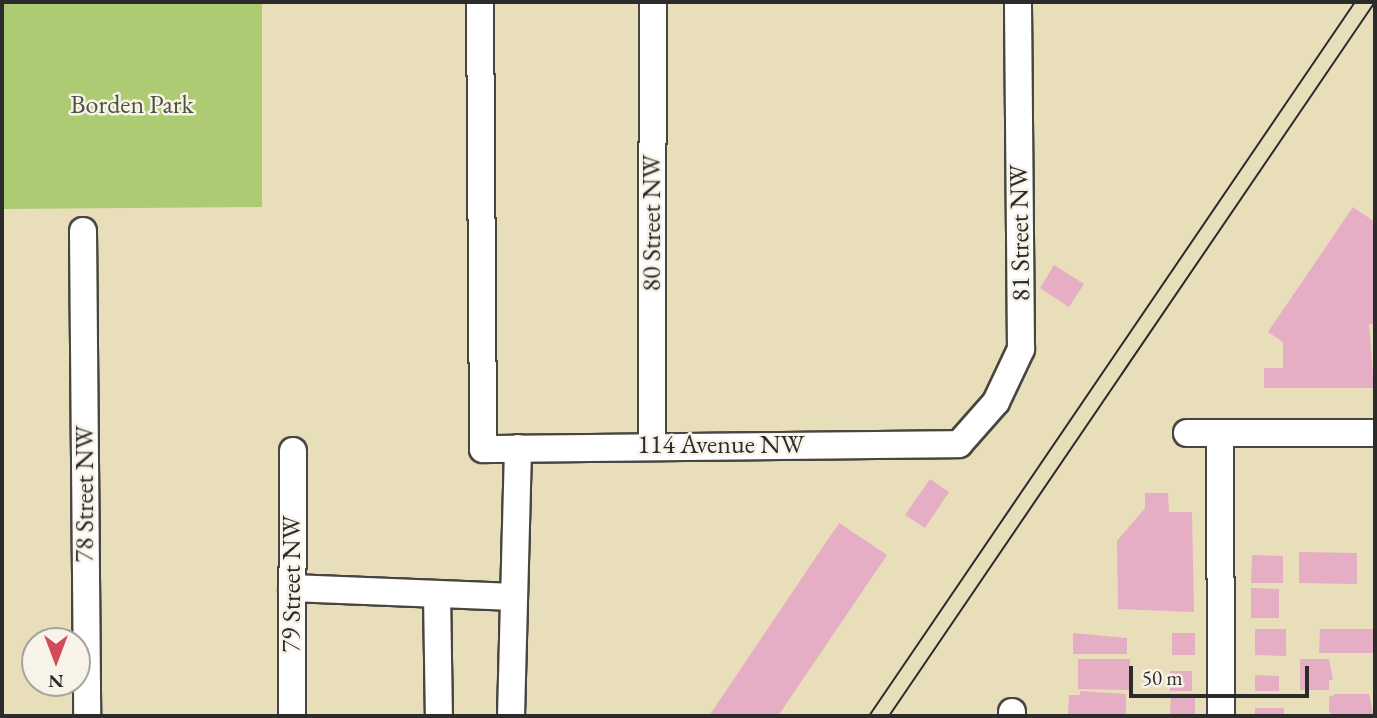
<!DOCTYPE html>
<html>
<head>
<meta charset="utf-8">
<style>
  body { margin:0 }
  #map { position:relative; width:1377px; height:718px; overflow:hidden; background:#e9deba; font-family:"EB Garamond",serif }
  div>[style] { position:absolute }
  [style*='--x'] { left:calc(var(--x)*1px); top:calc(var(--y)*1px); width:calc(var(--w)*1px); rotate:calc(var(--a)*1deg) }
  .green>* { inset:0; background:#adcb72 }
  .building>* { inset:0; background:#e5aec4 }
  .roads { filter:drop-shadow(2px 0 #484640) drop-shadow(-2px 0 #484640) drop-shadow(0 2px #484640) drop-shadow(0 -2px #484640) }
  .minor>* { height:26px; margin:-13px; padding:0 13px; transform-origin:13px; border-radius:13px; background:#fff }
  .tram>* { height:2px; margin:-1px; padding:0 1px; transform-origin:1px; border-radius:1px; background:#2b2b2b }
  span { translate:-50% -50%; white-space:nowrap; text-align:center; line-height:1.15; -webkit-text-stroke:5px #f7f3e8; paint-order:stroke }
  .park-label { font-size:26px; color:#4c533d }
  .street-label { font-size:26px; color:#2b2b2b }
  .frame { position:absolute; inset:0; border:4px solid #2b2b2b; pointer-events:none }
  .north { position:absolute; left:21px; top:627px; width:70px; height:70px; box-sizing:border-box; background:#f7f3e8; border:2px solid #a5a39c; border-radius:50%; rotate:180deg; font-size:19px; font-weight:700; line-height:28px; text-align:center; color:#2b2b2b }
  .north::after { content:''; display:block; margin:auto; width:24px; height:32px; background:#d1495b; clip-path:polygon(50% 0,100% 100%,50% 72%,0 100%) }
  .scale { position:absolute; left:1129px; top:666px; width:180px; height:32px; box-sizing:border-box; border:4px solid #2b2b2b; border-top:0; padding-left:9px; font-size:21px; line-height:24px; white-space:nowrap; color:#2b2b2b; -webkit-text-stroke:5px #f7f3e8; paint-order:stroke }
</style>
</head>
<body>
<div id="map">
  <div class="green">
    <i style="clip-path:polygon(2px 2px,262px 2px,262px 207px,2px 209px)"></i>
  </div>
  <div class="building">
    <i style="clip-path:polygon(1353px 207px,1375px 222px,1375px 324px,1369px 324px,1374px 388px,1264px 388px,1264px 368px,1283px 368px,1283px 342px,1268px 332px)"></i>
    <i style="clip-path:polygon(1054px 265px,1084px 284px,1069px 307px,1040px 288px)"></i>
    <i style="clip-path:polygon(930px 479px,949px 492px,925px 528px,905px 515px)"></i>
    <i style="clip-path:polygon(1145px 493px,1168px 493px,1169px 512px,1192px 512px,1194px 612px,1118px 609px,1117px 541px,1145px 508px)"></i>
    <i style="clip-path:polygon(839px 523px,887px 555px,778px 716px,709px 716px)"></i>
    <i style="clip-path:polygon(1299px 552px,1357px 553px,1357px 584px,1299px 583px)"></i>
    <i style="clip-path:polygon(1252px 555px,1283px 556px,1283px 583px,1251px 583px)"></i>
    <i style="clip-path:polygon(1251px 588px,1279px 589px,1279px 618px,1251px 618px)"></i>
    <i style="clip-path:polygon(1255px 629px,1286px 629px,1286px 656px,1255px 655px)"></i>
    <i style="clip-path:polygon(1320px 629px,1375px 629px,1375px 653px,1319px 653px)"></i>
    <i style="clip-path:polygon(1073px 633px,1127px 638px,1127px 654px,1073px 654px)"></i>
    <i style="clip-path:polygon(1172px 633px,1195px 633px,1195px 655px,1172px 655px)"></i>
    <i style="clip-path:polygon(1078px 659px,1130px 659px,1130px 690px,1078px 689px)"></i>
    <i style="clip-path:polygon(1300px 659px,1329px 659px,1333px 680px,1329px 680px,1329px 690px,1300px 690px)"></i>
    <i style="clip-path:polygon(1170px 671px,1192px 671px,1192px 691px,1170px 691px)"></i>
    <i style="clip-path:polygon(1255px 675px,1279px 676px,1279px 691px,1255px 691px)"></i>
    <i style="clip-path:polygon(1080px 691px,1126px 694px,1126px 716px,1068px 716px,1069px 695px,1080px 695px)"></i>
    <i style="clip-path:polygon(1336px 694px,1369px 694px,1373px 714px,1335px 716px,1329px 712px,1329px 697px)"></i>
    <i style="clip-path:polygon(1171px 695px,1195px 695px,1195px 716px,1170px 716px)"></i>
    <i style="clip-path:polygon(1255px 708px,1284px 708px,1284px 716px,1255px 716px)"></i>
  </div>
  <div class="roads">
    <div class="minor">
      <i style="--x:480;--y:2;--w:447;--a:89.6"></i>
      <i style="--x:483;--y:449;--w:476;--a:-0.6"></i>
      <i style="--x:959;--y:444;--w:56;--a:-48.6"></i>
      <i style="--x:996;--y:402;--w:59;--a:-64.7"></i>
      <i style="--x:1021;--y:349;--w:347;--a:-90.5"></i>
      <i style="--x:83;--y:231;--w:485;--a:89.5"></i>
      <i style="--x:1187;--y:433;--w:188;--a:0"></i>
      <i style="--x:1220;--y:433;--w:283;--a:89.8"></i>
      <i style="--x:652;--y:445;--w:443;--a:-89.9"></i>
      <i style="--x:292;--y:588;--w:222;--a:2.3"></i>
      <i style="--x:437;--y:594;--w:122;--a:89.1"></i>
      <i style="--x:292;--y:716;--w:265;--a:-89.8"></i>
      <i style="--x:511;--y:716;--w:268;--a:-88.5"></i>
      <i style="--x:1012;--y:716;--w:4;--a:-90"></i>
    </div>
  </div>
  <div class="tram">
    <i style="--x:869;--y:716;--w:864;--a:-55.76"></i>
    <i style="--x:889;--y:716;--w:864;--a:-55.76"></i>
  </div>
  <div class="park-label">
    <span style="left:132px;top:105px">Borden Park</span>
  </div>
  <div class="street-label">
    <span style="left:652px;top:223px;rotate:-90deg">80 Street NW</span>
    <span style="left:1020px;top:233px;rotate:-91deg">81 Street NW</span>
    <span style="left:721px;top:445px">114 Avenue NW</span>
    <span style="left:85px;top:494px;rotate:-90deg">78 Street NW</span>
    <span style="left:292px;top:584px;rotate:-90deg">79 Street NW</span>
  </div>
  <div class="frame"></div>
  <div class="north">N</div>
  <div class="scale">50 m</div>
</div>
</body>
</html>
